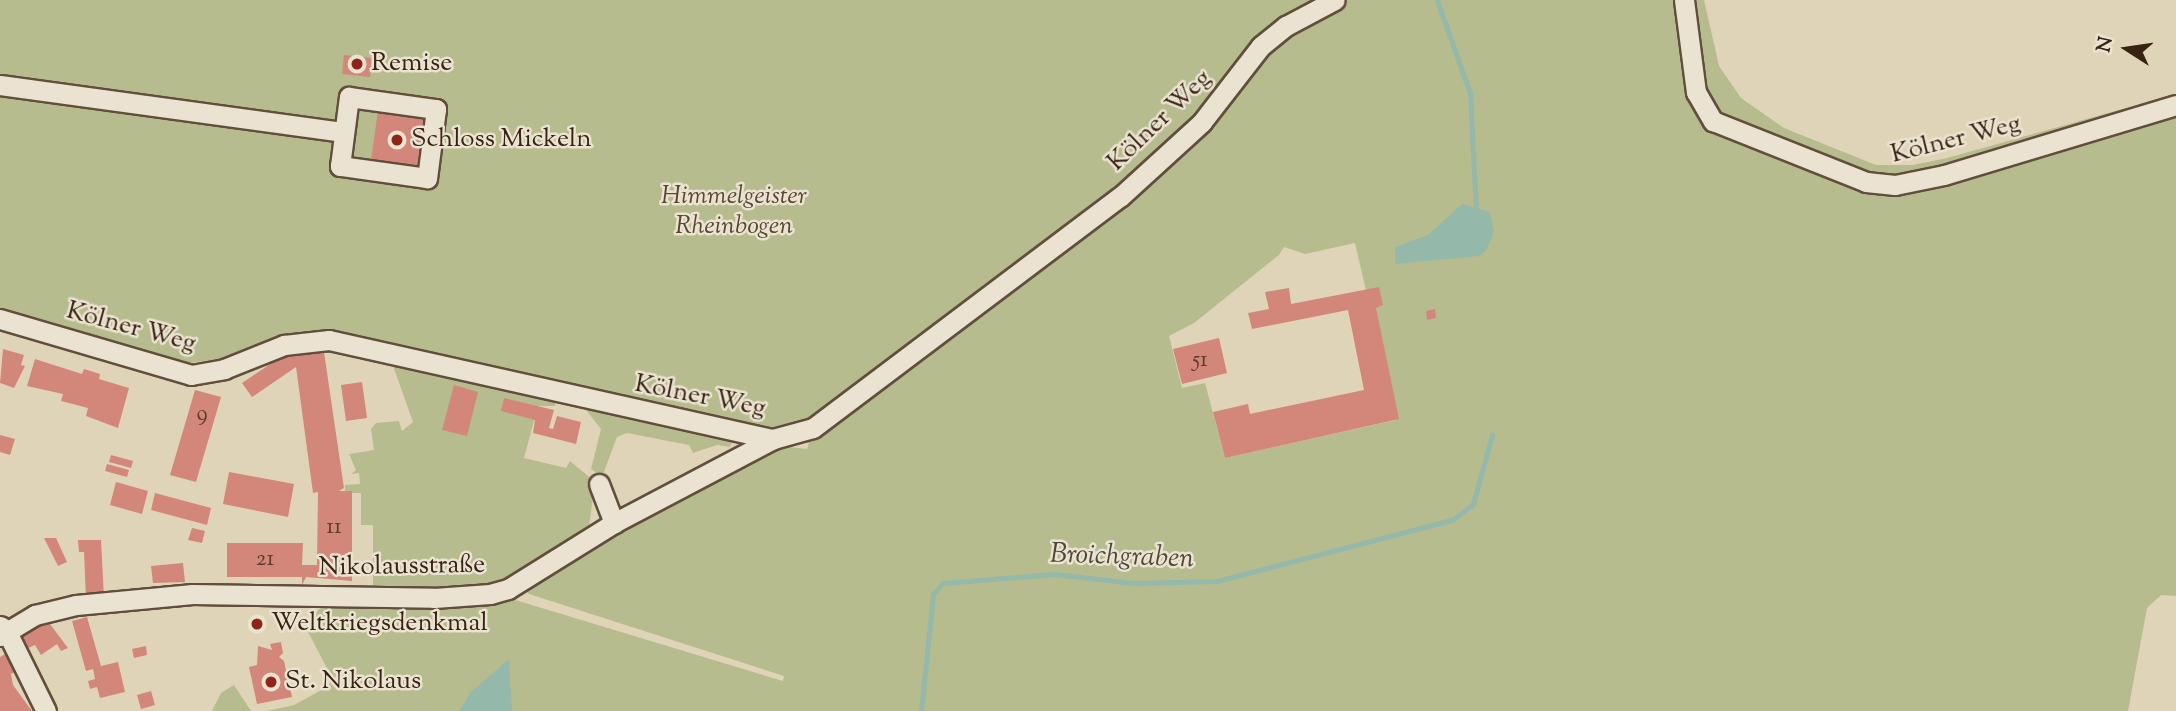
<!DOCTYPE html>
<html>
<head>
<meta charset="utf-8">
<style>
  body { margin:0 }
  #map { position:relative; width:2176px; height:711px; overflow:hidden; background:#e0d4b8; font-family:"Sorts Mill Goudy",serif }
  div>[style] { position:absolute }
  [style*='--x'] { left:calc(var(--x)*1px); top:calc(var(--y)*1px); width:calc(var(--w)*1px); rotate:calc(var(--a)*1deg) }
  .green>* { inset:0; background:#b6bc8d }
  .water>* { inset:0; background:#94b9aa }
  .stream>* { height:5px; margin:-2.5px; padding:0 2.5px; transform-origin:2.5px; border-radius:2.5px; background:#94b9aa }
  .building>* { inset:0; background:#d3877b }
  .roads { filter:drop-shadow(2px 0 #624e3c) drop-shadow(-2px 0 #624e3c) drop-shadow(0 2px #624e3c) drop-shadow(0 -2px #624e3c) }
  .minor>* { height:19px; margin:-9.5px; padding:0 9.5px; transform-origin:9.5px; border-radius:9.5px; background:#ebe3d1 }
  .dots>* { width:19px; height:19px; translate:-50% -50%; box-sizing:border-box; border:4px solid #ebe3d1; border-radius:50% }
  span { translate:-50% -50%; white-space:nowrap; text-align:center; line-height:1.15; -webkit-text-stroke:5px #ebe3d1; paint-order:stroke }
  .number-label { font-size:23px; color:#5f3b2c }
  .number-label span { -webkit-text-stroke-width:0 }
  .poi-label { font-size:26px; color:#382212 }
  .left { translate:0 -50%; text-align:left }
  .street-label { font-size:26px; color:#382212 }
  .park-label { font-size:26px; color:#584831; font-style:italic }
  .water-label { font-size:28px; color:#4f4838; font-style:italic }
  .north { position:absolute; left:2092px; top:14px; width:70px; height:70px; -webkit-text-stroke:5px #ebe3d1; paint-order:stroke; rotate:282deg; font-size:19px; font-weight:700; line-height:28px; text-align:center; color:#382212 }
  .north::after { content:''; display:block; margin:auto; width:24px; height:32px; background:#382212; clip-path:polygon(50% 0,100% 100%,50% 72%,0 100%) }
</style>
</head>
<body>
<div id="map">
  <div class="green">
    <i style="clip-path:polygon(evenodd,0 0,1679px 0,1701px 110px,1870px 194px,1890px 192px,2176px 109px,2176px 596px,2161px 595px,2147px 608px,2128px 711px,267px 711px,294px 705px,329px 686px,331px 676px,305px 626px,320px 608px,341px 604px,512px 599px,783px 681px,784px 676px,529px 594px,524px 587px,707px 483px,768px 453px,789px 447px,807px 449px,809px 443px,800px 441px,1156px 163px,808px 428px,768px 434px,355px 341px,173px 365px,0 314px,0 0,1355px 243px,1396px 420px,1225px 458px,1205px 383px,1182px 388px,1169px 336px,1194px 323px,1279px 255px,1284px 247px,1305px 254px,1355px 243px)"></i>
    <i style="clip-path:polygon(1689px 0,1704px 0,1719px 66px,1741px 98px,1784px 128px,1876px 165px,1913px 165px,1947px 158px,2176px 94px,2176px 100px,1944px 171px,1878px 179px,1722px 115px,1707px 96px,1698px 72px)"></i>
    <i style="clip-path:polygon(391px 360px,558px 393px,555px 406px,538px 406px,524px 458px,566px 468px,570px 461px,595px 482px,588px 534px,516px 578px,479px 590px,373px 589px,373px 525px,361px 525px,361px 493px,345px 493px,345px 485px,360px 484px,359px 473px,351px 474px,356px 470px,349px 454px,374px 450px,371px 429px,376px 423px,399px 421px,402px 431px,413px 422px)"></i>
    <i style="clip-path:polygon(582px 405px,728px 437px,732px 442px,730px 447px,717px 445px,693px 453px,689px 445px,627px 433px,617px 437px,602px 477px,591px 469px,601px 429px)"></i>
    <i style="clip-path:polygon(234px 685px,251px 711px,212px 711px,221px 693px)"></i>
  </div>
  <div class="water">
    <i style="clip-path:polygon(1462px 204px,1490px 212px,1494px 232px,1486px 251px,1479px 256px,1395px 264px,1395px 247px,1428px 235px)"></i>
    <i style="clip-path:polygon(509px 659px,512px 711px,459px 711px,471px 692px)"></i>
  </div>
  <div class="stream">
    <i style="--x:1437;--y:0;--w:99;--a:70.5"></i>
    <i style="--x:1470;--y:93;--w:118;--a:87.1"></i>
    <i style="--x:921;--y:711;--w:118;--a:-84.1"></i>
    <i style="--x:933;--y:594;--w:15;--a:-48"></i>
    <i style="--x:943;--y:583;--w:111;--a:-4.6"></i>
    <i style="--x:1054;--y:574;--w:80;--a:6.5"></i>
    <i style="--x:1133;--y:583;--w:84;--a:-1.4"></i>
    <i style="--x:1217;--y:581;--w:243;--a:-14.6"></i>
    <i style="--x:1452;--y:520;--w:26;--a:-37"></i>
    <i style="--x:1473;--y:504;--w:72;--a:-74.6"></i>
  </div>
  <div class="building">
    <i style="clip-path:polygon(344px 55px,372px 58px,370px 77px,342px 74px)"></i>
    <i style="clip-path:polygon(378px 111px,426px 118px,419px 166px,371px 160px)"></i>
    <i style="clip-path:polygon(1379px 287px,1383px 305px,1376px 308px,1399px 419px,1225px 458px,1213px 412px,1248px 404px,1250px 414px,1364px 390px,1348px 310px,1252px 329px,1248px 313px,1269px 309px,1265px 292px,1289px 288px,1291px 304px)"></i>
    <i style="clip-path:polygon(1435px 309px,1436px 318px,1427px 320px,1426px 311px)"></i>
    <i style="clip-path:polygon(1219px 338px,1227px 373px,1182px 384px,1173px 349px)"></i>
    <i style="clip-path:polygon(3px 349px,24px 355px,21px 365px,25px 366px,14px 388px,0 383px)"></i>
    <i style="clip-path:polygon(324px 352px,344px 488px,339px 491px,352px 491px,352px 581px,306px 577px,302px 585px,302px 577px,227px 577px,227px 543px,303px 543px,302px 565px,317px 565px,318px 492px,313px 493px,296px 367px,252px 397px,242px 383px,279px 358px)"></i>
    <i style="clip-path:polygon(35px 359px,82px 374px,84px 369px,100px 374px,99px 379px,129px 388px,118px 428px,86px 416px,88px 408px,61px 401px,63px 394px,27px 386px)"></i>
    <i style="clip-path:polygon(362px 382px,367px 418px,346px 421px,341px 385px)"></i>
    <i style="clip-path:polygon(454px 385px,478px 392px,467px 436px,442px 430px)"></i>
    <i style="clip-path:polygon(195px 390px,221px 397px,196px 482px,170px 475px)"></i>
    <i style="clip-path:polygon(504px 398px,554px 410px,549px 428px,553px 429px,557px 416px,581px 422px,576px 444px,533px 433px,535px 420px,501px 411px)"></i>
    <i style="clip-path:polygon(0 435px,15px 439px,10px 455px,0 452px)"></i>
    <i style="clip-path:polygon(111px 455px,133px 461px,131px 468px,109px 462px)"></i>
    <i style="clip-path:polygon(107px 464px,129px 470px,127px 477px,105px 471px)"></i>
    <i style="clip-path:polygon(229px 472px,294px 484px,288px 517px,223px 504px)"></i>
    <i style="clip-path:polygon(116px 482px,148px 491px,142px 514px,110px 505px)"></i>
    <i style="clip-path:polygon(155px 493px,211px 508px,207px 525px,151px 510px)"></i>
    <i style="clip-path:polygon(192px 528px,205px 531px,202px 543px,188px 540px)"></i>
    <i style="clip-path:polygon(44px 538px,56px 538px,67px 562px,58px 566px)"></i>
    <i style="clip-path:polygon(78px 540px,101px 540px,104px 598px,86px 599px,84px 552px,79px 552px)"></i>
    <i style="clip-path:polygon(183px 563px,185px 582px,153px 583px,151px 566px)"></i>
    <i style="clip-path:polygon(87px 617px,101px 666px,118px 662px,125px 692px,100px 698px,97px 687px,90px 689px,88px 681px,95px 679px,93px 669px,86px 671px,72px 621px)"></i>
    <i style="clip-path:polygon(47px 620px,68px 648px,61px 651px,57px 644px,41px 655px,35px 645px,26px 649px,18px 632px)"></i>
    <i style="clip-path:polygon(281px 642px,283px 653px,279px 657px,284px 661px,292px 697px,257px 704px,249px 667px,257px 665px,258px 646px,272px 650px,270px 644px)"></i>
    <i style="clip-path:polygon(146px 646px,147px 655px,134px 658px,132px 649px)"></i>
    <i style="clip-path:polygon(9px 652px,19px 670px,11px 674px,13px 685px,32px 711px,0 711px,0 657px)"></i>
    <i style="clip-path:polygon(151px 691px,155px 705px,141px 709px,137px 695px)"></i>
  </div>
  <div class="roads">
    <div class="minor">
      <i style="--x:1684;--y:0;--w:93;--a:82.6"></i>
      <i style="--x:1696;--y:92;--w:34;--a:60"></i>
      <i style="--x:1713;--y:121;--w:165;--a:21.7"></i>
      <i style="--x:1866;--y:182;--w:29;--a:6"></i>
      <i style="--x:1895;--y:185;--w:50;--a:-11.5"></i>
      <i style="--x:1944;--y:175;--w:242;--a:-16.8"></i>
      <i style="--x:0;--y:85;--w:347;--a:7.8"></i>
      <i style="--x:349;--y:97;--w:88;--a:7.9"></i>
      <i style="--x:436;--y:109;--w:70;--a:97.4"></i>
      <i style="--x:427;--y:178;--w:88;--a:-172.1"></i>
      <i style="--x:340;--y:166;--w:70;--a:-82.6"></i>
      <i style="--x:0;--y:319;--w:199;--a:16.3"></i>
      <i style="--x:191;--y:375;--w:34;--a:-10"></i>
      <i style="--x:224;--y:369;--w:65;--a:-21.8"></i>
      <i style="--x:284;--y:345;--w:45;--a:-6.3"></i>
      <i style="--x:329;--y:340;--w:455;--a:12.6"></i>
      <i style="--x:773;--y:439;--w:41;--a:-15.4"></i>
      <i style="--x:813;--y:428;--w:384;--a:-37"></i>
      <i style="--x:1120;--y:197;--w:111;--a:-42.4"></i>
      <i style="--x:1202;--y:122;--w:96;--a:-52.2"></i>
      <i style="--x:1261;--y:46;--w:32;--a:-39"></i>
      <i style="--x:1286;--y:26;--w:55;--a:-28"></i>
      <i style="--x:599;--y:484;--w:42;--a:69"></i>
      <i style="--x:0;--y:626;--w:7;--a:34"></i>
      <i style="--x:6;--y:630;--w:90;--a:63.7"></i>
      <i style="--x:0;--y:636;--w:41;--a:-31"></i>
      <i style="--x:35;--y:615;--w:42;--a:-13.7"></i>
      <i style="--x:76;--y:605;--w:117;--a:-5.4"></i>
      <i style="--x:192;--y:594;--w:242;--a:0.9"></i>
      <i style="--x:434;--y:598;--w:56;--a:-4.1"></i>
      <i style="--x:490;--y:594;--w:19;--a:-16"></i>
      <i style="--x:508;--y:589;--w:125;--a:-31.9"></i>
      <i style="--x:614;--y:523;--w:180;--a:-27.8"></i>
    </div>
  </div>
  <div class="dots">
    <i style="left:357px;top:64px;background:#8f2418"></i>
    <i style="left:397px;top:140px;background:#8f2418"></i>
    <i style="left:257px;top:624px;background:#8f2418"></i>
    <i style="left:271px;top:682px;background:#8f2418"></i>
  </div>
  <div class="number-label">
    <span style="left:1200px;top:361px">51</span>
    <span style="left:202px;top:415px">9</span>
    <span style="left:334px;top:528px">11</span>
    <span style="left:265px;top:560px">21</span>
  </div>
  <div class="poi-label">
    <span class="left" style="left:371px;top:64px">Remise</span>
    <span class="left" style="left:411px;top:140px">Schloss Mickeln</span>
    <span class="left" style="left:271px;top:624px">Weltkriegsdenkmal</span>
    <span class="left" style="left:285px;top:682px">St. Nikolaus</span>
  </div>
  <div class="street-label">
    <span style="left:1160px;top:121px;rotate:-44deg">Kölner Weg</span>
    <span style="left:1956px;top:140px;rotate:-14deg">Kölner Weg</span>
    <span style="left:131px;top:328px;rotate:15deg">Kölner Weg</span>
    <span style="left:700px;top:397px;rotate:11deg">Kölner Weg</span>
    <span style="left:402px;top:567px;rotate:-1deg">Nikolausstraße</span>
  </div>
  <div class="park-label">
    <span style="left:734px;top:212px">Himmelgeister<br>Rheinbogen</span>
  </div>
  <div class="water-label">
    <span style="left:1122px;top:557px;rotate:2deg">Broichgraben</span>
  </div>
  <div class="north">N</div>
</div>
</body>
</html>
